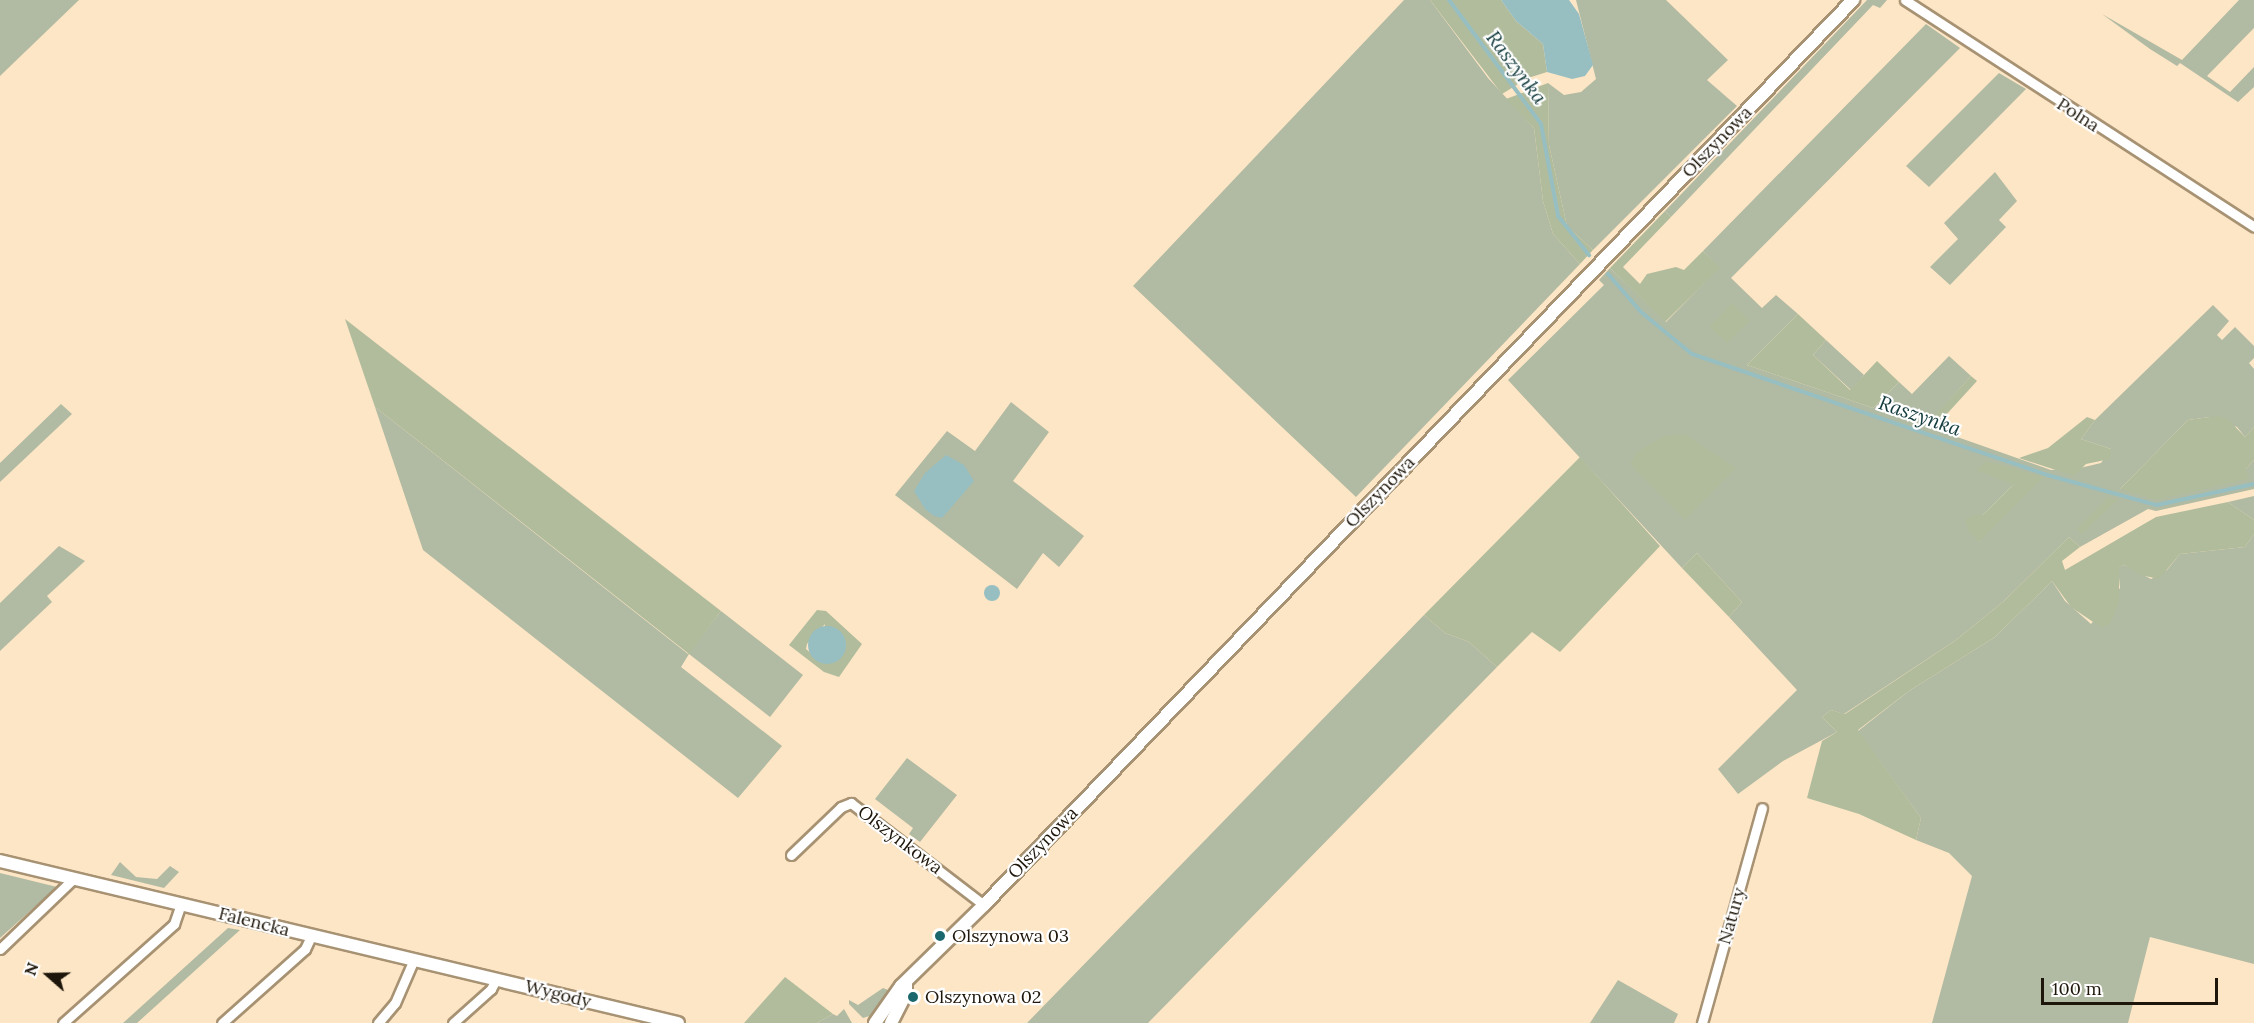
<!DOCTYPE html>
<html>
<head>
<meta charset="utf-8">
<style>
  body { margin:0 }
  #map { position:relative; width:2254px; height:1023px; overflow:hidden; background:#fde6c5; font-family:Lora,serif }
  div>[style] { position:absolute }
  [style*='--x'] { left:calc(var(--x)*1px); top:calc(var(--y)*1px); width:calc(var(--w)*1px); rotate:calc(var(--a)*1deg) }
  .green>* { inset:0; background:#b1baa2 }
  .forest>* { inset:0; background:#b1bc9d }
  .water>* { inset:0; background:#97bfc2 }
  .round { border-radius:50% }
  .stream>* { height:4px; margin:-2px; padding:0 2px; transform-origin:2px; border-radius:2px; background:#97bfc2 }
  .roads { filter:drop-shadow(2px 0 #a79273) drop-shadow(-2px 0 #a79273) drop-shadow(0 2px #a79273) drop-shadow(0 -2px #a79273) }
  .minor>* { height:9px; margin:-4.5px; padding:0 4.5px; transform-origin:4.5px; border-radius:4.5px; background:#fff }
  .tertiary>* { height:12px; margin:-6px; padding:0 6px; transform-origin:6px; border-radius:6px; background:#fff }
  .dots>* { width:16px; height:16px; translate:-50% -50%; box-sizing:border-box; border:3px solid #fff; border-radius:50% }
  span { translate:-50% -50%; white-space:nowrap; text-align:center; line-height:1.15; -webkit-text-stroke:4.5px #fff; paint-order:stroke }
  .street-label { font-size:18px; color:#1e160a }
  .poi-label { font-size:18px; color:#1e160a }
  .left { translate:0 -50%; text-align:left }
  .water-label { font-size:20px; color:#123a3c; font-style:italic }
  .north { position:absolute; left:18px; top:945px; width:60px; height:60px; -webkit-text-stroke:4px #fff; paint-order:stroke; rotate:290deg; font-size:16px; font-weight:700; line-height:24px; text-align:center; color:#1e160a }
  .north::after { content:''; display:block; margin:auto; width:21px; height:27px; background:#1e160a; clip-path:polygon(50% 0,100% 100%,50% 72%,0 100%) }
  .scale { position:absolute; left:2041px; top:978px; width:177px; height:27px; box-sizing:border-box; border:3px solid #1e160a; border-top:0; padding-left:8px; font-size:18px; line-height:21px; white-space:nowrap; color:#1e160a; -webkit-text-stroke:4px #fff; paint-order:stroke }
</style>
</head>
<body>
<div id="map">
  <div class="green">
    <i style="clip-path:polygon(0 0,79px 0,0 76px)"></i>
    <i style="clip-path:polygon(1404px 0,1430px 0,1488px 78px,1534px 128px,1543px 201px,1553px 234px,1580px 264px,1356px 497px,1133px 286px)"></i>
    <i style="clip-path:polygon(1576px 0,1666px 0,1728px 60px,1707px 80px,1737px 106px,1593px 250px,1567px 226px,1549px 145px,1548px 83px,1564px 95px,1581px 92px,1596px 79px)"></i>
    <i style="clip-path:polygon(1867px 0,1887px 0,1880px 8px,1873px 5px,1671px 217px,1665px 211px)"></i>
    <i style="clip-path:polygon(2239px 0,2254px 0,2254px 28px,2207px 76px,2230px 92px,2254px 67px,2254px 87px,2238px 102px,2180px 63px,2177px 66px,2150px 49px,2102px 14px,2182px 60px)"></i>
    <i style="clip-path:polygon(evenodd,1926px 24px,1960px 48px,1731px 278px,1762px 308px,1776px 295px,1798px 314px,1747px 365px,1873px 408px,1899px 382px,1912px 394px,1949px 356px,1971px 376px,1926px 426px,2051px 470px,2080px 468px,2101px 463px,2111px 449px,2081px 439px,2095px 420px,2213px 305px,2229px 321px,2217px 335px,2222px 340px,2235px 327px,2254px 346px,2254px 358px,2249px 363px,2254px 369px,2254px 427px,2245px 437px,2237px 427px,2210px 417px,2188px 420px,2120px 489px,2246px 469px,2254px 460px,2254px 489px,2156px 511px,2148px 509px,2080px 547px,2069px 537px,2004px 601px,1956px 640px,1844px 714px,1831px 710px,1822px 717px,1837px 732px,1783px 761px,1738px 794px,1718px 769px,1797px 690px,1729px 617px,1742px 602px,1697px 553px,1682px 568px,1508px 380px,1604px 285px,1599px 280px,1610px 268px,1666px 322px,1719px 268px,1703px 251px,1926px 24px,2013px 485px,1979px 542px,1972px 515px,1983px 515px,2013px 485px)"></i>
    <i style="clip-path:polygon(1999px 73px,2026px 89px,1929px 187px,1906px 166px)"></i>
    <i style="clip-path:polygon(1995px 172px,2017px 201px,1999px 220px,2006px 227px,1950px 285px,1930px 267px,1958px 239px,1944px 223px)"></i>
    <i style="clip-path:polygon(1826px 340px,1864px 375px,1851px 390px,1813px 355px)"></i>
    <i style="clip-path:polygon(1011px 402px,1049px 432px,1013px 481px,1084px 536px,1059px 567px,1043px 553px,1017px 589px,895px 495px,947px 431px,975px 451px)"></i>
    <i style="clip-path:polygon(61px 404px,72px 414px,0 482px,0 463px)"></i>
    <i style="clip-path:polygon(375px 407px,688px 654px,721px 611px,803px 675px,770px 717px,689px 654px,681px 667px,782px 746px,738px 798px,423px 550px)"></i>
    <i style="clip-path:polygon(2254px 496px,2254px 520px,2228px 502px)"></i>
    <i style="clip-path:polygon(2254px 534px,2254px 964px,2150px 937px,2128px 1023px,1932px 1023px,1972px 876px,1949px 853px,1916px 840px,1921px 818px,1858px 731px,1909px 691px,1995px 637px,2052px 581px,2065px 601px,2091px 624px,2120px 588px,2118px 567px,2124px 565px,2151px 579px,2167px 570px,2180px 554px,2245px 547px)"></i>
    <i style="clip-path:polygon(59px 546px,85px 561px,47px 596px,52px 602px,0 651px,0 603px)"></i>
    <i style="clip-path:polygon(1424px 615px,1445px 633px,1469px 642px,1497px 667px,1148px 1023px,1027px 1023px)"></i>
    <i style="clip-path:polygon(907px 758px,957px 795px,920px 842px,909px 834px,913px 828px,875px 799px)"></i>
    <i style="clip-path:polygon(120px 862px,136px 877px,157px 879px,170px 866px,179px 872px,164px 888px,111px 875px)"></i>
    <i style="clip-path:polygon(0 873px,57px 887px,0 938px)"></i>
    <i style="clip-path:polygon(228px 928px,240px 930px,137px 1023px,123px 1023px)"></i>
    <i style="clip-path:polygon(1618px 980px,1678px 1014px,1674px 1023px,1590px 1023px)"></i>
    <i style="clip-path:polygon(883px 988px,888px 990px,873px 1015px,863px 1018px,849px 1004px,849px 1000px,858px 1005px)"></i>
    <i style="clip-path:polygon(844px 1009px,852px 1023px,817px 1023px,833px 1014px,837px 1016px)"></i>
  </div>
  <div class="forest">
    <i style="clip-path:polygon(1430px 0,1501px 0,1516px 21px,1543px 44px,1547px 72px,1528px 78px,1502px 94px)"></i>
    <i style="clip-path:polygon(1548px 83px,1549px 145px,1567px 226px,1593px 250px,1580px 264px,1553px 234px,1543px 201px,1534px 128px,1506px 99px)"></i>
    <i style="clip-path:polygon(1665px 211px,1671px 217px,1623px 267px,1640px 284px,1647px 274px,1676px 267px,1684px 270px,1703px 251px,1720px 268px,1665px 322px,1610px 268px)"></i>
    <i style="clip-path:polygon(1732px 303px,1750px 321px,1727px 343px,1709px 327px)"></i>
    <i style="clip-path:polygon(1798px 314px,1826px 340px,1813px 355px,1850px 390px,1877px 361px,1899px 382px,1873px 408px,1747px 365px)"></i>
    <i style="clip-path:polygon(345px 319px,721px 611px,689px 654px,375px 407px)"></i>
    <i style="clip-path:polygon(1971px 376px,1977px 381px,1934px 428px,1925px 426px)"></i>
    <i style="clip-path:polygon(2217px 416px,2227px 418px,2245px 437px,2254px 427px,2254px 460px,2246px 469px,2249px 479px,2156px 500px,2120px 489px,2188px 420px)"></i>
    <i style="clip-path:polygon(2087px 417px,2095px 420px,2081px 439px,2111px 449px,2110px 459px,2086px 464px,2074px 476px,2019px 458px,2048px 448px)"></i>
    <i style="clip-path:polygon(1685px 434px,1736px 468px,1685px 520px,1630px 464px,1637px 452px,1653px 442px,1664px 436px)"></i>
    <i style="clip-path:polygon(1580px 457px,1660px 546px,1560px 652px,1532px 632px,1497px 667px,1469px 642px,1445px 633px,1424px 615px)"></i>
    <i style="clip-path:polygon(1986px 461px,2044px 477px,1979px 542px,1968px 531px,1965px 520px,1972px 515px,1983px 515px,2013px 485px,1976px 470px)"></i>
    <i style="clip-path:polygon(2108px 497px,2118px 500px,2082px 534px,2076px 529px)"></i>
    <i style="clip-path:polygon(2228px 502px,2254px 520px,2254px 534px,2245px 547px,2180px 554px,2159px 579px,2140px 575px,2124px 565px,2119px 567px,2119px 603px,2110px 624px,2102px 628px,2071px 607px,2052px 581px,1995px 637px,1909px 691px,1858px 730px,1921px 818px,1916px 840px,1859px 814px,1807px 798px,1822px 741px,1837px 732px,1822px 717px,1831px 710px,1845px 714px,1956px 640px,2004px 601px,2069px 537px,2080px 547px,2062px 561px,2065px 570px,2156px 517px)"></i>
    <i style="clip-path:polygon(1697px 553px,1742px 602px,1729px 617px,1682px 568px)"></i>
    <i style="clip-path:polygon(evenodd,817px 610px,826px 611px,862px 644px,839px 677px,824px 672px,789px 645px,817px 610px,825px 624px,820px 661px,806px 649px,807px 644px,825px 624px)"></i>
    <i style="clip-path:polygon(785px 977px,833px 1014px,817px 1023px,744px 1023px)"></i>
  </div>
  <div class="water">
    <i style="clip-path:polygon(1501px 0,1569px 0,1579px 14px,1593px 65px,1585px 76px,1572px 79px,1547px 72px,1543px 44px,1516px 21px)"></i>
    <i style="clip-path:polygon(946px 455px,964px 465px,974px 481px,942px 518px,934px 516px,925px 509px,914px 491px,925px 473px)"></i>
    <i class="round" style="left:984px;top:585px;width:16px;height:16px"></i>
    <i class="round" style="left:808px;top:626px;width:38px;height:38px"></i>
  </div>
  <div class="stream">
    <i style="--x:1449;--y:0;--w:154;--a:53.4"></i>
    <i style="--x:1541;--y:124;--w:94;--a:79.5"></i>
    <i style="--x:1558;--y:216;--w:50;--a:51.5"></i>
    <i style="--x:1608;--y:274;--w:50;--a:49"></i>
    <i style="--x:1641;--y:312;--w:66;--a:39.5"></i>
    <i style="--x:1692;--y:354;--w:375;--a:18.8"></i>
    <i style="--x:2047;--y:475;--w:114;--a:15.3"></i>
    <i style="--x:2157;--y:505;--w:99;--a:-12.2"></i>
  </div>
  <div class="roads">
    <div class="minor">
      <i style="--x:1905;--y:0;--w:416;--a:33"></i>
      <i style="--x:791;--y:855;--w:69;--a:-43.8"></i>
      <i style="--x:841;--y:807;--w:11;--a:-22"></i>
      <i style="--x:851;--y:803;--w:168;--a:37.5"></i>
      <i style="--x:0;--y:949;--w:103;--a:-43.8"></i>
      <i style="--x:63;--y:1023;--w:149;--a:-41.7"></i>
      <i style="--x:174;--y:924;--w:21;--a:-71"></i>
      <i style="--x:222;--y:1023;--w:111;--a:-41.7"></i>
      <i style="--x:305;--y:949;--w:14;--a:-65"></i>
      <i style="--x:378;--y:1023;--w:26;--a:-50"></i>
      <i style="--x:395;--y:1003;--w:48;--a:-66.6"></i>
      <i style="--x:453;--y:1023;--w:51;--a:-41.8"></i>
      <i style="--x:491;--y:989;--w:11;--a:-63"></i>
      <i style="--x:1702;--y:1023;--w:223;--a:-74.4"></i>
    </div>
    <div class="tertiary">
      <i style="--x:0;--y:861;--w:697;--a:13.44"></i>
      <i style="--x:875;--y:1023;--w:45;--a:-54.9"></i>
      <i style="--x:901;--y:986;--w:116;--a:-44.3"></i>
      <i style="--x:984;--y:905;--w:1255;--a:-46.16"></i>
      <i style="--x:891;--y:1023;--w:34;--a:-63"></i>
      <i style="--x:906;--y:993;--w:9;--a:-90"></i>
    </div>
  </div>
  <div class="dots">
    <i style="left:940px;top:936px;background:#1a676d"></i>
    <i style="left:913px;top:997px;background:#1a676d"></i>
  </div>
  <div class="street-label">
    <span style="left:2078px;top:115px;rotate:33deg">Polna</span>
    <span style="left:1717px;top:142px;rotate:-46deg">Olszynowa</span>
    <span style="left:1380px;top:492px;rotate:-46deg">Olszynowa</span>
    <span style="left:900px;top:840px;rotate:37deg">Olszynkowa</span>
    <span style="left:1043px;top:843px;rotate:-46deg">Olszynowa</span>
    <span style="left:1732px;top:916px;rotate:-74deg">Natury</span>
    <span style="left:254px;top:922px;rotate:14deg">Falencka</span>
    <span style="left:558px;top:994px;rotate:14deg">Wygody</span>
  </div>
  <div class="poi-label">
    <span class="left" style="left:952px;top:936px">Olszynowa 03</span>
    <span class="left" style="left:925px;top:997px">Olszynowa 02</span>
  </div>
  <div class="water-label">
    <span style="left:1517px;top:67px;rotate:53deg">Raszynka</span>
    <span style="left:1920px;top:415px;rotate:19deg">Raszynka</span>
  </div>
  <div class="north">N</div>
  <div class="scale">100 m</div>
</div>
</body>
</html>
